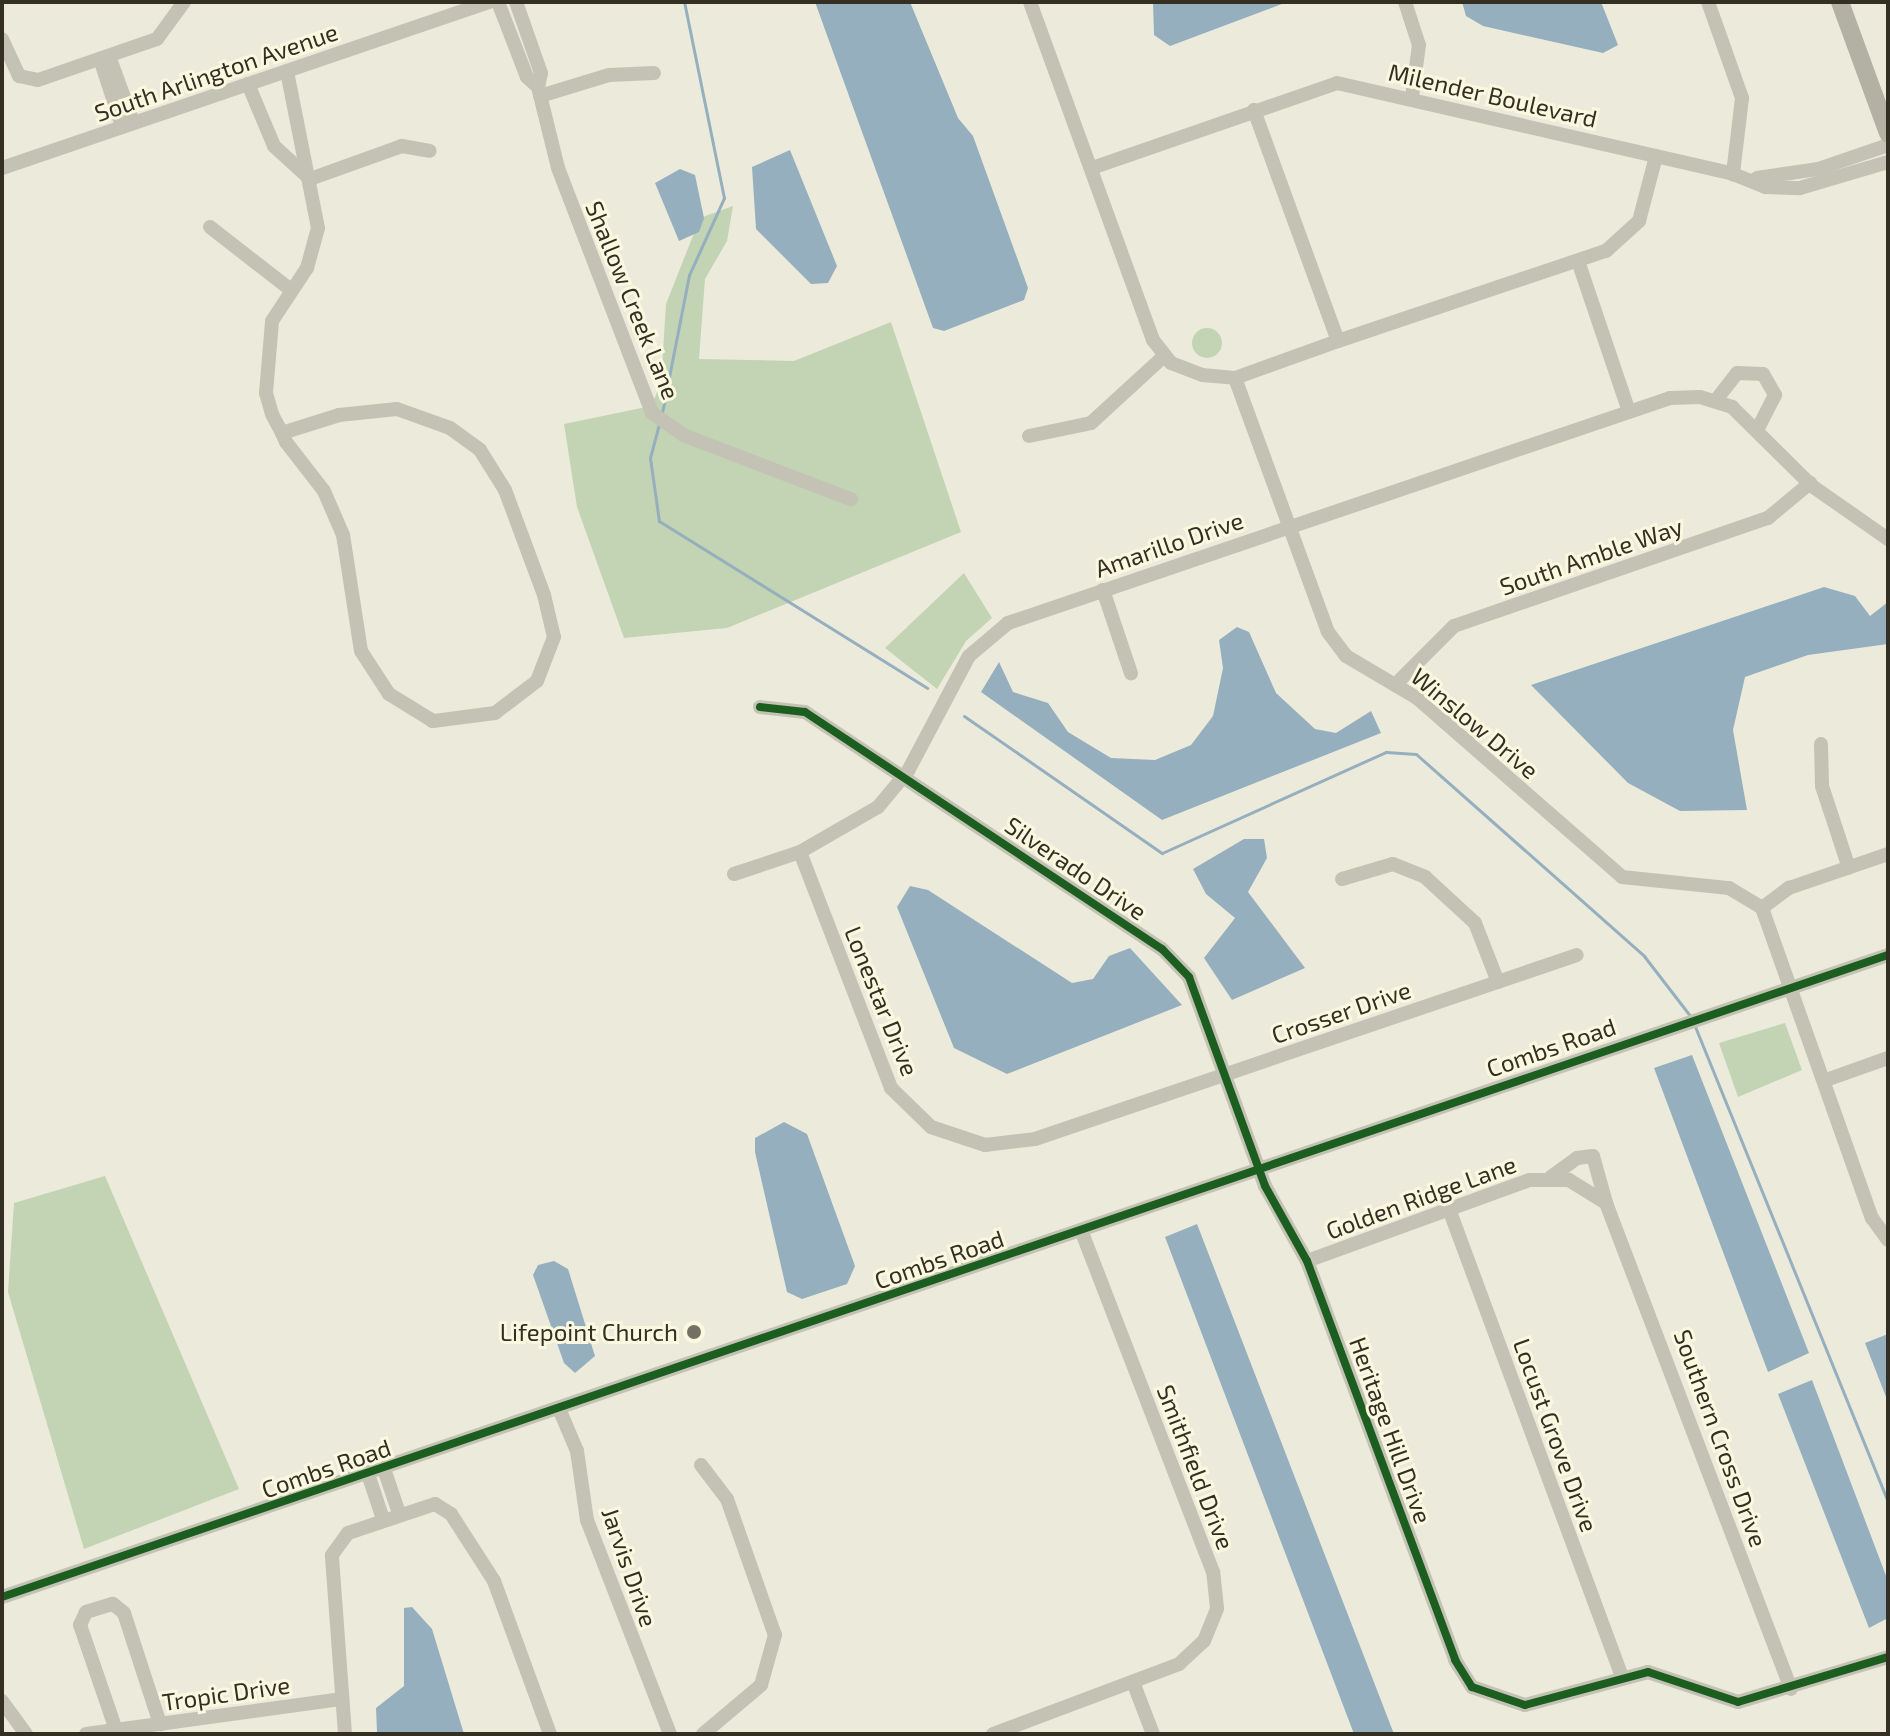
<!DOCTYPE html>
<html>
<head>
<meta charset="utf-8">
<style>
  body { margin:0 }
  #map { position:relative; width:1890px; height:1736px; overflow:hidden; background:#ecebdb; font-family:"Exo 2",sans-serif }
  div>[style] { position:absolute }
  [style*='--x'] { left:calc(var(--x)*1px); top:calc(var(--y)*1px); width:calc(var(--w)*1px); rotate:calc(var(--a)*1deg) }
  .green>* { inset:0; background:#c2d4b3 }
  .round { border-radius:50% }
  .water>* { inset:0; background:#95afbe }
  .stream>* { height:3px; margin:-1.5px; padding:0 1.5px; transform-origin:1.5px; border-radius:1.5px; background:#95afbe }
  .minor>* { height:14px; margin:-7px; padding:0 7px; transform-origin:7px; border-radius:7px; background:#c4c2b4 }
  .major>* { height:18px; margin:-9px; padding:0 9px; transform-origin:9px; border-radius:9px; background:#b3b0a4 }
  .cycleway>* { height:8px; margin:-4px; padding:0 4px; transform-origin:4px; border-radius:4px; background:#1b5e20 }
  .dots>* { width:22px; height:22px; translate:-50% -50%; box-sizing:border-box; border:4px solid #faf9e0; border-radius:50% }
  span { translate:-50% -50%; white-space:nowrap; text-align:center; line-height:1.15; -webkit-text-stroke:6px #faf9e0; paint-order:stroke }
  .street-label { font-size:24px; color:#342f23 }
  .poi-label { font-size:24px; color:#342f23 }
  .right { translate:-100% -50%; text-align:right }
  .frame { position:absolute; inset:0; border:4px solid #342f23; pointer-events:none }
</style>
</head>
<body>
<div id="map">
  <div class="green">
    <i style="clip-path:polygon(733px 206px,727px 241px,705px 279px,699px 359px,794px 361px,891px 322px,961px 532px,727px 628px,624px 638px,577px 507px,564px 424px,651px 406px,661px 384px,666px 304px,700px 218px)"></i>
    <i class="round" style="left:1192px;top:328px;width:30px;height:30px"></i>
    <i style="clip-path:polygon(964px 573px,992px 618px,966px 641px,937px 689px,885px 648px)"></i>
    <i style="clip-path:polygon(1785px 1023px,1802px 1070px,1738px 1097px,1719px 1043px)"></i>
    <i style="clip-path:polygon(105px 1176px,239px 1489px,84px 1549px,8px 1292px,14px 1203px)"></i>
  </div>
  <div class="water">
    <i style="clip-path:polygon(815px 2px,910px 2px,958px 118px,973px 136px,1028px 288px,1024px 300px,944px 331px,933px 328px)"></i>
    <i style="clip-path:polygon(1287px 2px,1170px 46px,1154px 35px,1153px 2px)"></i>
    <i style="clip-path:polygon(1462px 2px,1601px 2px,1618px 45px,1603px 53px,1483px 26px,1466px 16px)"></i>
    <i style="clip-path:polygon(790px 150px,837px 266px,828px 283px,811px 284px,756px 229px,752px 167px)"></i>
    <i style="clip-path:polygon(680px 169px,695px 175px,704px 218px,699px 232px,679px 241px,655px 183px)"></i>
    <i style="clip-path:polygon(1824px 587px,1855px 596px,1870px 616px,1888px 602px,1888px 644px,1808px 655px,1745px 677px,1733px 730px,1747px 810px,1680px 811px,1628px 783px,1531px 685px)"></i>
    <i style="clip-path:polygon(1237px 627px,1249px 632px,1276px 693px,1315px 729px,1336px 733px,1371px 711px,1381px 733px,1162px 820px,981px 692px,999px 662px,1013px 692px,1048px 703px,1068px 732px,1111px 758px,1155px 760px,1191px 745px,1213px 716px,1223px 668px,1219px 640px)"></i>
    <i style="clip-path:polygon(1244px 839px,1264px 839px,1267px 858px,1248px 892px,1305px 968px,1232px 1000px,1204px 958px,1235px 918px,1206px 894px,1193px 869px)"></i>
    <i style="clip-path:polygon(910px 886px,928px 890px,1072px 983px,1093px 979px,1109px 956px,1130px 948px,1182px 1005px,1007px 1074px,954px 1048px,897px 907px)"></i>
    <i style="clip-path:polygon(1692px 1055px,1809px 1353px,1768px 1372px,1654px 1068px)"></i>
    <i style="clip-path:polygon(784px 1122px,807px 1134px,855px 1266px,847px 1284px,802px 1299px,787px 1292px,755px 1152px,755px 1138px)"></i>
    <i style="clip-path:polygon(1197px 1224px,1394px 1734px,1354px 1734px,1165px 1237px)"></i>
    <i style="clip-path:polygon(554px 1261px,568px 1269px,595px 1356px,575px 1373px,564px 1363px,533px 1275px,538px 1265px)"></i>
    <i style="clip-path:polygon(1888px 1334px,1888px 1402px,1865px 1343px)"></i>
    <i style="clip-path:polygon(1812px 1380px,1888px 1581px,1888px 1618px,1869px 1628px,1778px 1394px)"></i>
    <i style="clip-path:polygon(412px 1607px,432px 1629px,464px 1734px,377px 1732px,376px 1708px,404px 1686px,404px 1608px)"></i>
  </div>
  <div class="stream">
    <i style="--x:669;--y:377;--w:104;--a:-78.9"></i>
    <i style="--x:689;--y:275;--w:85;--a:-65.6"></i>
    <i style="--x:724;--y:198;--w:200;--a:-101.5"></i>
    <i style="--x:662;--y:412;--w:17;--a:-77"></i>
    <i style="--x:659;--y:424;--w:35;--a:105"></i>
    <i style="--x:650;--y:458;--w:64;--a:81.9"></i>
    <i style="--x:659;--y:521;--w:316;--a:31.9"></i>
    <i style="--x:964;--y:716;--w:241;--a:34.7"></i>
    <i style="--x:1162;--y:853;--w:246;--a:-24.3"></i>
    <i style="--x:1386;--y:752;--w:30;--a:4"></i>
    <i style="--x:1416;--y:754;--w:305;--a:41.5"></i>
    <i style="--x:1644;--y:956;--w:77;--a:52.4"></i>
    <i style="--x:1694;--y:1024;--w:516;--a:67.91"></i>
  </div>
  <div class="minor">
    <i style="--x:498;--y:2;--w:80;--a:68.9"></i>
    <i style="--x:527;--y:77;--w:15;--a:42"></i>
    <i style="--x:538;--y:87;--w:14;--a:-78"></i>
    <i style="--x:541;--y:73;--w:75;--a:-109.4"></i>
    <i style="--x:1030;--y:2;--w:360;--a:70"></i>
    <i style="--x:1153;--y:340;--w:29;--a:52"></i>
    <i style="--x:1171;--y:363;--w:33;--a:21"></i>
    <i style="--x:1202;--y:375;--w:33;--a:5"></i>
    <i style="--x:1235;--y:378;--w:109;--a:-19.8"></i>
    <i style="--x:1338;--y:341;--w:246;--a:-110"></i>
    <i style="--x:1405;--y:2;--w:45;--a:72"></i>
    <i style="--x:1419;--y:45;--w:52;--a:97.7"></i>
    <i style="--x:1708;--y:2;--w:102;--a:70.5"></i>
    <i style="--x:1742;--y:98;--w:77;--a:96.8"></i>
    <i style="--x:2;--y:39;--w:41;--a:65.3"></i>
    <i style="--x:19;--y:76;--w:19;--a:12"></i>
    <i style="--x:38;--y:80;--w:126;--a:-19"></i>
    <i style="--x:157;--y:39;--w:46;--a:-53.9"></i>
    <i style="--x:109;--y:56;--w:70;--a:70"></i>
    <i style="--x:100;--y:59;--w:71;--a:71.8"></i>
    <i style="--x:248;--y:84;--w:67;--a:67.2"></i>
    <i style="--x:274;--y:146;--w:49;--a:42.5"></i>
    <i style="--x:538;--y:87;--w:83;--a:76.1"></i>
    <i style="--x:558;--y:168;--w:262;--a:69"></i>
    <i style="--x:652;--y:413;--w:38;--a:35"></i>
    <i style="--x:683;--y:435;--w:180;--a:20.9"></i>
    <i style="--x:540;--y:96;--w:72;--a:-16.9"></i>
    <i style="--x:609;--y:75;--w:45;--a:-2.5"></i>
    <i style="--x:2;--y:168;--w:515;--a:-18.82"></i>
    <i style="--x:1092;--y:168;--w:259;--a:-19.1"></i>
    <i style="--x:1337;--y:83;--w:406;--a:12.9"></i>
    <i style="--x:1733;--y:174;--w:35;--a:22"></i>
    <i style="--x:1765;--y:187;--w:35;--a:2"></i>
    <i style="--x:1800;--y:188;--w:92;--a:-16.5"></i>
    <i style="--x:1757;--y:178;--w:62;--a:-8.4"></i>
    <i style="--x:1818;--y:169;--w:74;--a:-18.9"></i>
    <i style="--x:310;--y:179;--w:98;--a:-19.7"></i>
    <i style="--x:402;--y:146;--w:28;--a:10"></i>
    <i style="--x:210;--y:227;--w:103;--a:37.9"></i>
    <i style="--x:1578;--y:261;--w:159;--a:71.3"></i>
    <i style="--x:1338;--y:341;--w:283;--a:-18.6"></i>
    <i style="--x:1606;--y:251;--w:45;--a:-42.3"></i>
    <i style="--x:1639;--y:221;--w:67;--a:-75.3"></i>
    <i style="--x:1235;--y:378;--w:270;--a:69.9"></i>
    <i style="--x:1328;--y:632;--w:30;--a:53"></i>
    <i style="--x:1346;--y:656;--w:82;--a:30.6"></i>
    <i style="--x:1417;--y:698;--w:272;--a:41.1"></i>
    <i style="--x:1622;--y:877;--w:108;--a:5.9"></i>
    <i style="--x:1729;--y:888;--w:39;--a:31"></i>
    <i style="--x:1762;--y:908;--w:329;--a:70.5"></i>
    <i style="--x:1872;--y:1218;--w:27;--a:54"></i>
    <i style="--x:1716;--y:400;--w:34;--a:-52"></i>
    <i style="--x:1737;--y:373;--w:26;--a:2"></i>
    <i style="--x:1763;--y:374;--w:24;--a:60"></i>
    <i style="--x:1775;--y:395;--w:38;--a:117"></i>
    <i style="--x:282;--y:433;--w:60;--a:-17.5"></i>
    <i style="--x:339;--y:415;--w:58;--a:-5.9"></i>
    <i style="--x:397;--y:409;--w:56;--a:19.7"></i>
    <i style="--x:450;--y:428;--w:37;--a:36"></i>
    <i style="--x:480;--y:450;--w:47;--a:58"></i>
    <i style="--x:505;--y:490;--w:112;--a:69.6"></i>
    <i style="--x:544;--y:595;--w:43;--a:76.6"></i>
    <i style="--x:554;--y:637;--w:47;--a:111.1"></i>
    <i style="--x:537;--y:681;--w:53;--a:142.7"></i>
    <i style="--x:495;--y:713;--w:63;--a:172.6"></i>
    <i style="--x:433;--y:721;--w:52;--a:-148.5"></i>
    <i style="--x:389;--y:694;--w:51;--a:-123.1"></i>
    <i style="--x:361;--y:651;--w:117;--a:-98.8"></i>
    <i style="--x:343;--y:535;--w:48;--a:-113.4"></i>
    <i style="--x:324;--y:491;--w:62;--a:-127.8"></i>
    <i style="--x:286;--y:442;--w:10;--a:-114"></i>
    <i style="--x:282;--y:433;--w:21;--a:-118"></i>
    <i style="--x:272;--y:414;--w:22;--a:-106"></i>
    <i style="--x:266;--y:393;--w:72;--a:-85.2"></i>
    <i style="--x:272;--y:321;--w:64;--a:-56.6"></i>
    <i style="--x:307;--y:268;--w:41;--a:-74.6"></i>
    <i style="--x:318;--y:228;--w:160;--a:-101.2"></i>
    <i style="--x:1029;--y:436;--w:63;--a:-11.8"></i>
    <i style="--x:1091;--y:423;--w:99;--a:-42.5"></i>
    <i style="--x:1103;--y:590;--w:88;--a:71.4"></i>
    <i style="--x:1396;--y:684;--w:82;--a:-45"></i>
    <i style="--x:1454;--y:626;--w:332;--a:-19"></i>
    <i style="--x:1768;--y:518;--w:55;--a:-39.8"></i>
    <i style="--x:760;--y:707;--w:45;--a:6.3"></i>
    <i style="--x:805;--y:712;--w:429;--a:33.6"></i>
    <i style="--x:1162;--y:949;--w:39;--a:46"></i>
    <i style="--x:1189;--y:977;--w:222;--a:70"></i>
    <i style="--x:1265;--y:1186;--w:86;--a:60.8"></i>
    <i style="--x:1307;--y:1261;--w:426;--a:69.6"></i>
    <i style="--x:1455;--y:1660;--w:32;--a:58"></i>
    <i style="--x:1472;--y:1687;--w:56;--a:18.8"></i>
    <i style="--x:1525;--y:1705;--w:127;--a:-15"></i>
    <i style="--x:1648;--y:1672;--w:95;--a:18.4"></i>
    <i style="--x:1738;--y:1702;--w:157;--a:-16.7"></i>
    <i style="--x:1821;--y:744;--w:42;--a:88.6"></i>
    <i style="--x:1822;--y:786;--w:86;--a:71.8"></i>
    <i style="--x:800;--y:852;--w:253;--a:68.9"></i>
    <i style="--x:891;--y:1088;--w:56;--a:44.3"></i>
    <i style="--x:931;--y:1127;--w:57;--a:18.4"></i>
    <i style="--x:985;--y:1145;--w:50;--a:-6.8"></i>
    <i style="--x:1035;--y:1139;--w:572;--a:-18.75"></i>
    <i style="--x:734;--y:874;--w:70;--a:-18.4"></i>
    <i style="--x:800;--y:852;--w:90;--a:-30"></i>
    <i style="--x:878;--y:807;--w:47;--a:-50.2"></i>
    <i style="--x:908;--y:771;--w:130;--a:-62.1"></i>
    <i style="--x:969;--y:656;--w:51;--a:-40.2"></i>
    <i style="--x:1008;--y:623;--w:699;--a:-18.77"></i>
    <i style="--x:1670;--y:398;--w:30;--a:-2"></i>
    <i style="--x:1700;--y:397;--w:34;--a:17"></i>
    <i style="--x:1732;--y:407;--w:112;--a:44.6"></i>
    <i style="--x:1812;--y:486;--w:93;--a:34.9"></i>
    <i style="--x:1342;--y:879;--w:53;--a:-16.4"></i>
    <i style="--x:1393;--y:864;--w:35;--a:22"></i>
    <i style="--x:1425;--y:877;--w:68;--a:42.6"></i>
    <i style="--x:1475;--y:923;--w:63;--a:68.7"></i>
    <i style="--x:1762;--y:908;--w:34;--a:-37"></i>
    <i style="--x:1789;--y:888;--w:105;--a:-19"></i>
    <i style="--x:1826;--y:1080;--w:66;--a:-19.5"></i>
    <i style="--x:1551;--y:1177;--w:32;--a:-36"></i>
    <i style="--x:1577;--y:1158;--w:16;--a:-7"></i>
    <i style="--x:1593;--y:1156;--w:49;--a:74.5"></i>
    <i style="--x:1449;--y:1209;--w:498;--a:69.7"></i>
    <i style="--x:1307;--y:1261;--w:237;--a:-20"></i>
    <i style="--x:1530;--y:1180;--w:39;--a:0"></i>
    <i style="--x:1569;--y:1180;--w:44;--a:31.9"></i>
    <i style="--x:1606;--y:1203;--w:520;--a:69.16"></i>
    <i style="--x:560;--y:1411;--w:43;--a:67"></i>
    <i style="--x:577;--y:1451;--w:70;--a:81.8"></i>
    <i style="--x:587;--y:1520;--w:230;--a:68.8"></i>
    <i style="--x:701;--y:1465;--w:43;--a:52.6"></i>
    <i style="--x:727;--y:1499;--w:144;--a:70.6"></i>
    <i style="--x:775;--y:1635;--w:52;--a:105.6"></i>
    <i style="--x:761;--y:1685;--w:76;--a:139.8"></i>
    <i style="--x:384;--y:1469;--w:46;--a:71.2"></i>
    <i style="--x:368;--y:1474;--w:47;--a:71.6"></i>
    <i style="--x:2;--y:1597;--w:1992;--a:-18.8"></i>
    <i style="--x:1133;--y:1682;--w:56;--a:69"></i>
    <i style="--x:2;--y:1701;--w:41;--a:54"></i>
    <i style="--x:116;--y:1730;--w:111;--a:-108.9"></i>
    <i style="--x:80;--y:1625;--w:14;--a:-65"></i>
    <i style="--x:86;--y:1612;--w:28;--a:-17"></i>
    <i style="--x:113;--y:1604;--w:14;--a:39"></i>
    <i style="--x:124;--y:1613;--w:117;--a:72"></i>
    <i style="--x:86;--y:1734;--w:257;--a:-7.8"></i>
    <i style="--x:345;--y:1734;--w:179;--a:-94.2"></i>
    <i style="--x:332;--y:1555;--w:27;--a:-54"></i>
    <i style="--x:348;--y:1533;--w:92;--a:-18.4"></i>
    <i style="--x:435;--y:1504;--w:19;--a:32"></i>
    <i style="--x:451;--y:1514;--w:80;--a:57.3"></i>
    <i style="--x:494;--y:1581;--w:163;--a:69.9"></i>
    <i style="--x:993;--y:1734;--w:199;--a:-20.6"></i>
    <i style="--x:1179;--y:1664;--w:34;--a:-43"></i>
    <i style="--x:1204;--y:1641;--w:35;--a:-68"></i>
    <i style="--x:1217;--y:1608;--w:36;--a:-96"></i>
    <i style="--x:1213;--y:1572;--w:364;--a:-111.1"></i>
  </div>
  <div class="major">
    <i style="--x:1840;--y:2;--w:140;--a:69.9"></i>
  </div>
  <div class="cycleway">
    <i style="--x:760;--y:707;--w:45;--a:6.3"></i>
    <i style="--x:805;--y:712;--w:429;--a:33.6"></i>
    <i style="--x:1162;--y:949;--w:39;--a:46"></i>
    <i style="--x:1189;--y:977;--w:222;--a:70"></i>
    <i style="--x:1265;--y:1186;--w:86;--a:60.8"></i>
    <i style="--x:1307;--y:1261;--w:426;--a:69.6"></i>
    <i style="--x:1455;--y:1660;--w:32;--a:58"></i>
    <i style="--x:1472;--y:1687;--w:56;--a:18.8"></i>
    <i style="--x:1525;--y:1705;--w:127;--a:-15"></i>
    <i style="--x:1648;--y:1672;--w:95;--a:18.4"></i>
    <i style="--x:1738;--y:1702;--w:157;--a:-16.7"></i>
    <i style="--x:2;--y:1597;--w:1992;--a:-18.8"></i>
  </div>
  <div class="dots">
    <i style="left:694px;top:1332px;background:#747163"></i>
  </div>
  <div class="street-label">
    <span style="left:216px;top:72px;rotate:-19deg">South Arlington Avenue</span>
    <span style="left:1493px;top:95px;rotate:13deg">Milender Boulevard</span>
    <span style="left:633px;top:300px;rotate:68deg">Shallow Creek Lane</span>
    <span style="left:1169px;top:544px;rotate:-19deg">Amarillo Drive</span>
    <span style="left:1591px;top:556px;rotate:-19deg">South Amble Way</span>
    <span style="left:1475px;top:723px;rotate:40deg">Winslow Drive</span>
    <span style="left:1076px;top:868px;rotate:34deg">Silverado Drive</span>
    <span style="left:882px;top:1001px;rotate:68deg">Lonestar Drive</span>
    <span style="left:1341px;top:1012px;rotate:-19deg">Crosser Drive</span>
    <span style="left:1551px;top:1047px;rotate:-19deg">Combs Road</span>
    <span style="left:1421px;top:1197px;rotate:-20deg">Golden Ridge Lane</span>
    <span style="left:939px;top:1259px;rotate:-19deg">Combs Road</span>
    <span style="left:1391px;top:1430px;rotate:70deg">Heritage Hill Drive</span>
    <span style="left:1556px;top:1435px;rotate:70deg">Locust Grove Drive</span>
    <span style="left:1721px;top:1438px;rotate:70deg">Southern Cross Drive</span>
    <span style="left:1196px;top:1467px;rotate:69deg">Smithfield Drive</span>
    <span style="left:326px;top:1468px;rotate:-19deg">Combs Road</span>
    <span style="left:630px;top:1567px;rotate:71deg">Jarvis Drive</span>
    <span style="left:226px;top:1693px;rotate:-8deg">Tropic Drive</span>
  </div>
  <div class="poi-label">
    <span class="right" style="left:678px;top:1332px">Lifepoint Church</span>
  </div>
  <div class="frame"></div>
</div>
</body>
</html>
